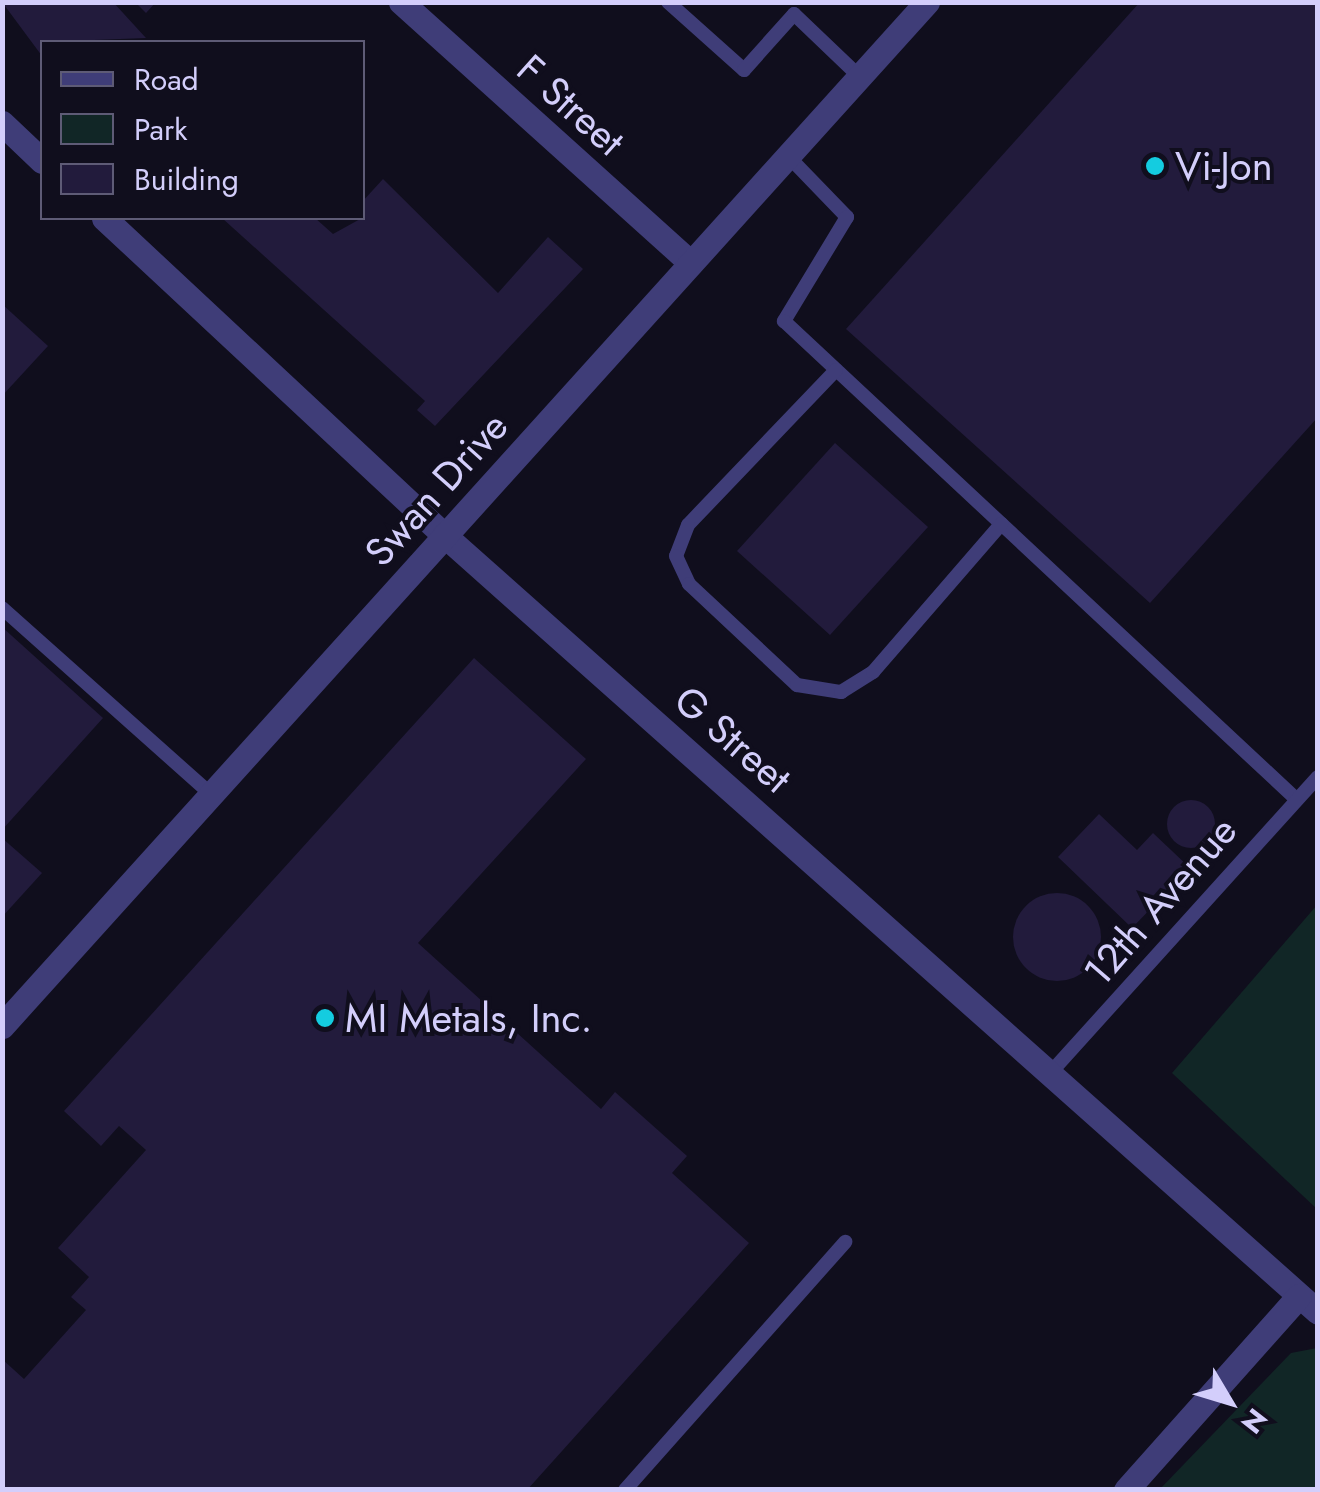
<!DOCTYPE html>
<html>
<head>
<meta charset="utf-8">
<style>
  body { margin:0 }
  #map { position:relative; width:1320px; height:1492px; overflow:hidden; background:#100e1d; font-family:Jost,sans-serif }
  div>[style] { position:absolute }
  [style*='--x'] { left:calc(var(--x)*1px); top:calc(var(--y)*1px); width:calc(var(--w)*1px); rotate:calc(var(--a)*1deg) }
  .green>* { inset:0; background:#112626 }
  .building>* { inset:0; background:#221b3c }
  .round { border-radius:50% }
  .lane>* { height:14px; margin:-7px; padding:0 7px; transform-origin:7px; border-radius:7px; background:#3f3d78 }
  .street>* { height:25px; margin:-12.5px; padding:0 12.5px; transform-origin:12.5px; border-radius:12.5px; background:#3f3d78 }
  .dots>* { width:28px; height:28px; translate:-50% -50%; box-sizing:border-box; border:5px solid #100e1d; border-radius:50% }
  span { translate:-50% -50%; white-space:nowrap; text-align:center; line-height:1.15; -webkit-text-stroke:8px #100e1d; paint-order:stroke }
  .street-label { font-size:40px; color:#d3cefb }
  .poi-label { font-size:40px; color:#d3cefb }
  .left { translate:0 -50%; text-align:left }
  .frame { position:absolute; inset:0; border:5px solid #d3cefb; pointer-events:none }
  .legend { position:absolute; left:40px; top:40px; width:325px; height:180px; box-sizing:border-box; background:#100e1d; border:2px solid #5e5b76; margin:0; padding:12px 18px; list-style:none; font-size:30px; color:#d3cefb }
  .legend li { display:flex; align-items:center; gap:20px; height:50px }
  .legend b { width:50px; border:2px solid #5e5b76 }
  .north { position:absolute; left:1180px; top:1352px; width:100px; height:100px; -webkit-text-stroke:8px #100e1d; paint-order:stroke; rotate:128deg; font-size:28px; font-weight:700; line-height:40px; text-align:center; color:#d3cefb }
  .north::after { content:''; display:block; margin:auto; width:35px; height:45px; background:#d3cefb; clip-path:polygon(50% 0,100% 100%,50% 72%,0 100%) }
</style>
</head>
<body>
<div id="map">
  <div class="green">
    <i style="clip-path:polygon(1317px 905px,1317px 1209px,1172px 1073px)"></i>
    <i style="clip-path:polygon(1317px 1348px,1317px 1489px,1160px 1489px,1291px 1353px)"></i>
  </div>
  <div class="building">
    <i style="clip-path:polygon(2px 2px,113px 2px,146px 38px,42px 42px,42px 56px)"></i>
    <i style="clip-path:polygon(135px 2px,156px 2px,146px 13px)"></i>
    <i style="clip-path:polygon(1140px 2px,1318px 2px,1318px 417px,1150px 603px,846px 329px)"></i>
    <i style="clip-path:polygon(383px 179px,498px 293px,548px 237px,583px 269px,435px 426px,417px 410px,425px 401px,222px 218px,315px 218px,333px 234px,362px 218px,362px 202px)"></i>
    <i style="clip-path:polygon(2px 304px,48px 346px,2px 396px)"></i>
    <i style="clip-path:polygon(835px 443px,928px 527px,830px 635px,737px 551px)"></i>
    <i style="clip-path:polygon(2px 627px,103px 718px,2px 830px)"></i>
    <i style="clip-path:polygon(474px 658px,586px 759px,418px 943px,601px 1109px,615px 1092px,687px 1156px,672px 1173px,749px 1243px,527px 1490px,2px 1490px,2px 1359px,24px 1379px,86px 1310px,71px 1297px,89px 1277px,58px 1248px,146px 1150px,119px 1126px,101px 1146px,64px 1111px)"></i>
    <i class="round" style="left:1167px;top:800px;width:48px;height:48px"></i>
    <i style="clip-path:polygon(1099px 814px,1137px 850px,1153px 833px,1190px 868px,1132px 928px,1058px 857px)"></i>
    <i style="clip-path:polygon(2px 838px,42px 873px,2px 917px)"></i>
    <i class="round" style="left:1013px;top:893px;width:88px;height:88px"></i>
  </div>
  <div class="lane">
    <i style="--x:668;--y:2;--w:102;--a:41.8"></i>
    <i style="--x:744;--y:70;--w:75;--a:-48.2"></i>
    <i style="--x:794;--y:14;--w:91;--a:43.7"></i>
    <i style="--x:788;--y:156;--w:85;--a:46"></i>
    <i style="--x:847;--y:217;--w:122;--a:121.2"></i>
    <i style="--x:784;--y:321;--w:700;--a:43.03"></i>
    <i style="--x:836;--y:370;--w:214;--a:133.7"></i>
    <i style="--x:688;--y:525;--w:33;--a:111"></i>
    <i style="--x:676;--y:556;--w:31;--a:65"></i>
    <i style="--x:689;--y:584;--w:148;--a:43.1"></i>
    <i style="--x:797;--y:685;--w:45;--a:9"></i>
    <i style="--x:841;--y:692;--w:38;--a:-32"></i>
    <i style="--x:873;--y:672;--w:196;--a:-49.1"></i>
    <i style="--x:2;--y:608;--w:280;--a:41.7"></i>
    <i style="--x:1053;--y:1070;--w:395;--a:-47.9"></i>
    <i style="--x:625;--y:1490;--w:332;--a:-48.4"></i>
  </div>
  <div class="street">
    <i style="--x:401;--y:2;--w:390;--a:42"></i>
    <i style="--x:2;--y:123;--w:55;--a:43.5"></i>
    <i style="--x:104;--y:218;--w:465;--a:43"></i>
    <i style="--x:444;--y:535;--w:1169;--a:41.64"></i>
    <i style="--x:2;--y:1026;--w:1380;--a:-47.91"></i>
    <i style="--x:1126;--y:1490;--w:260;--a:-48.3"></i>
  </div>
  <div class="dots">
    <i style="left:1155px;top:166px;background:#14cce0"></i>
    <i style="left:325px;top:1018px;background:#14cce0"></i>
  </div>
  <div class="street-label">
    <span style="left:571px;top:105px;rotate:42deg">F Street</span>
    <span style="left:436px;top:489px;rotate:-48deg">Swan Drive</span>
    <span style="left:733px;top:739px;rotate:41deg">G Street</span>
    <span style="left:1160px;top:901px;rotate:-49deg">12th Avenue</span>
  </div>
  <div class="poi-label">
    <span class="left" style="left:1175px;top:166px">Vi-Jon</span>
    <span class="left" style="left:345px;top:1018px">MI Metals, Inc.</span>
  </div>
  <div class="frame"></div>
  <ul class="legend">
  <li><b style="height:12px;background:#3f3d78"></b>Road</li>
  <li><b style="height:28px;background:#112626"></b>Park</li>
  <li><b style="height:28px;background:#221b3c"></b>Building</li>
  </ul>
  <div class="north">N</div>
</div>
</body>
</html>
